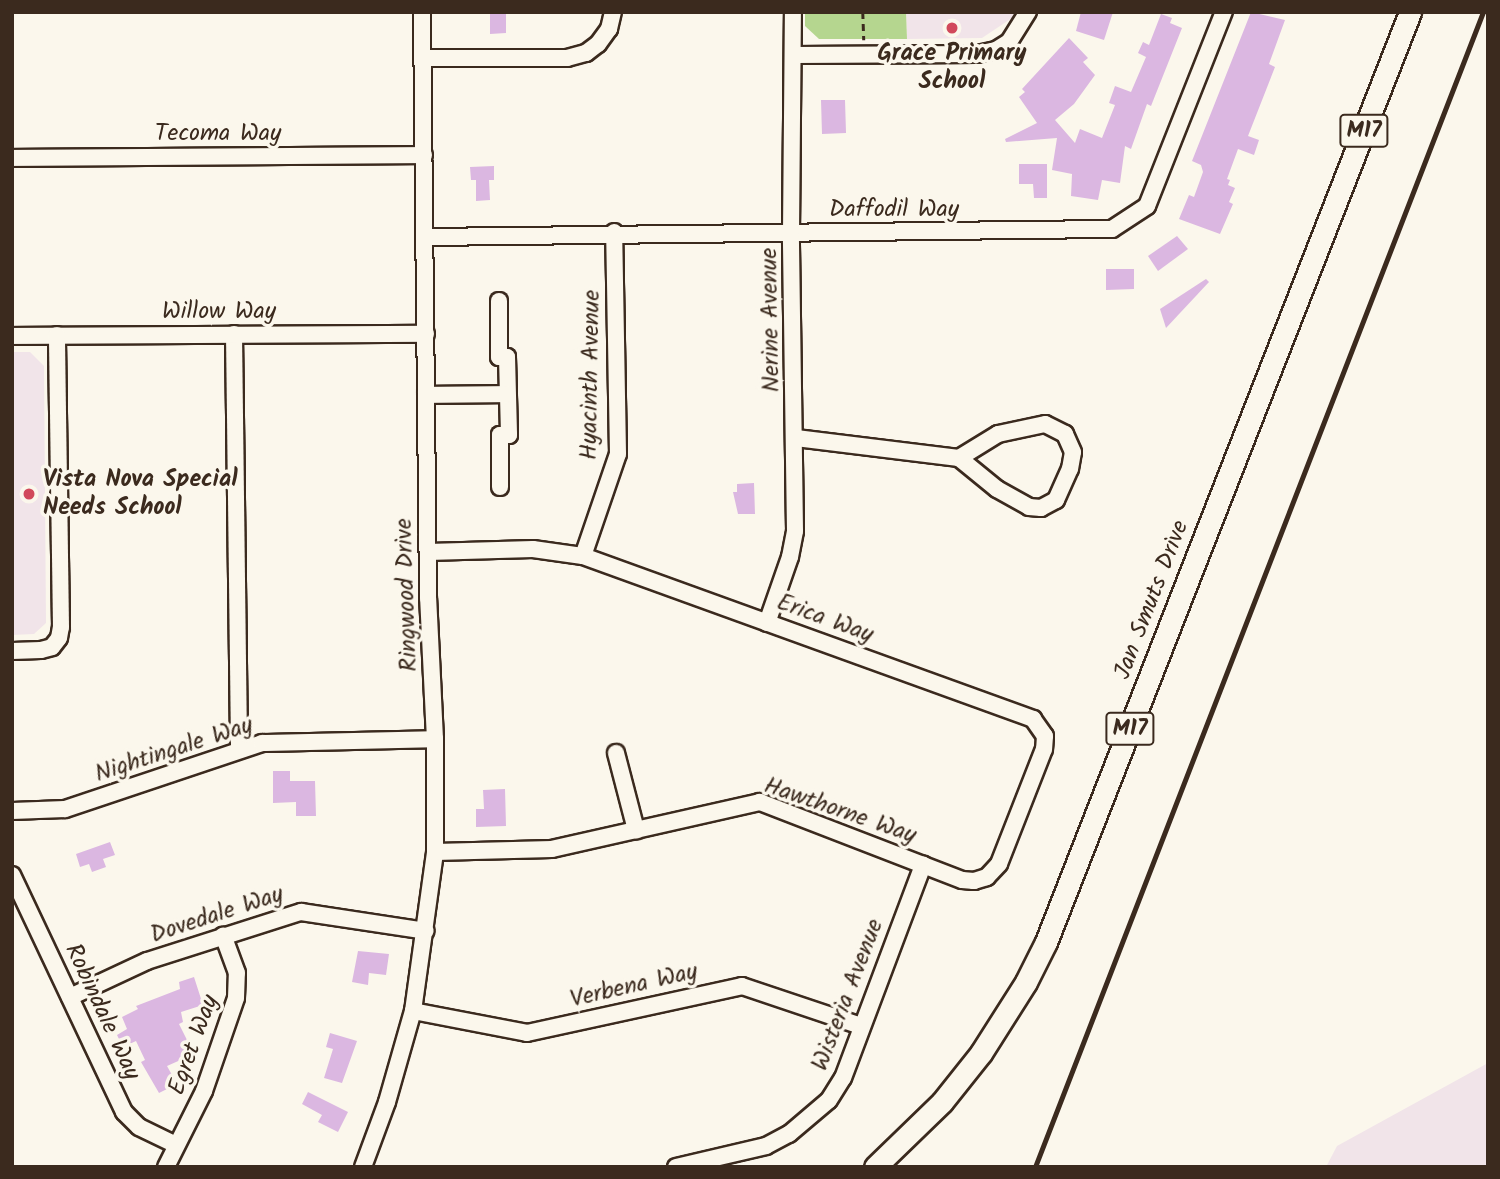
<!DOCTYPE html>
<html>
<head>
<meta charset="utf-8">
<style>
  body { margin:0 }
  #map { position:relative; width:1500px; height:1179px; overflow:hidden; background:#fbf7ec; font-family:Kalam,sans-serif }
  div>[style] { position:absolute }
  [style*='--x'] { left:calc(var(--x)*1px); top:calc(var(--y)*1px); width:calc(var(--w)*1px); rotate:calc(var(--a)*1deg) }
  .built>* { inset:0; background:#f1e4e9 }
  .green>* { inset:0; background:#b5d68f }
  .building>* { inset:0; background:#dbb7e1 }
  .path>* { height:2.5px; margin-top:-1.25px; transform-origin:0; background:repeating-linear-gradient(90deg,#3b2a1e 0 7px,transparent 0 12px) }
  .roads { filter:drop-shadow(2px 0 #3b2a1e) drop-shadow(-2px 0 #3b2a1e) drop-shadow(0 2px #3b2a1e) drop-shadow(0 -2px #3b2a1e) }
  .minor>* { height:16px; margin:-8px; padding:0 8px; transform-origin:8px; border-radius:8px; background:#fbf7ec }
  .major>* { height:21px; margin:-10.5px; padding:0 10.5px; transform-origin:10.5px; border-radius:10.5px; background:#fbf7ec }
  .rail>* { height:4.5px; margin:-2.25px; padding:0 2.25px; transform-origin:2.25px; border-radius:2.25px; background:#3b2a1e }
  .dots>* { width:19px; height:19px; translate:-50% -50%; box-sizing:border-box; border:4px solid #fbf7ec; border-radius:50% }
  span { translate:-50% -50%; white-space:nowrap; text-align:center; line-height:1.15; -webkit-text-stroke:7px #fbf7ec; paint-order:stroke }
  .shield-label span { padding:2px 5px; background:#fbf7ec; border:2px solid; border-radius:5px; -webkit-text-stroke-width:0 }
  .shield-label { font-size:23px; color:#3b2a1e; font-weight:700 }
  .poi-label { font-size:24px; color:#3b2a1e; font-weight:700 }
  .left { translate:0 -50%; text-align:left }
  .street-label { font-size:24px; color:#3b2a1e }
  .frame { position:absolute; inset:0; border:14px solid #3b2a1e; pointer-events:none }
</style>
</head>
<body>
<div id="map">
  <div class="built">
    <i style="clip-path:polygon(906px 12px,1014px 12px,1012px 18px,982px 38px,907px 39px)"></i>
    <i style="clip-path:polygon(12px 352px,30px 352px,44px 366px,46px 623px,34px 634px,12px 635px)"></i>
    <i style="clip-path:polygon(1488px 1063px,1488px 1167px,1326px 1167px,1337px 1146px)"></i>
  </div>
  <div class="green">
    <i style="clip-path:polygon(805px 12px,906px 12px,907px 39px,819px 39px,805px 26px)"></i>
  </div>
  <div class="building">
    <i style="clip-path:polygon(490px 12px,506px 12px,506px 33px,490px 34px)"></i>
    <i style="clip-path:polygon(1081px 12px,1113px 12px,1104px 40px,1076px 31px)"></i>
    <i style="clip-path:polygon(1251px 12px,1285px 20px,1269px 64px,1275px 67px,1248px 136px,1259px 140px,1254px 155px,1238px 149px,1227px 179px,1230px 180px,1228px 185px,1235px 188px,1229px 202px,1233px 204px,1220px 234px,1179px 219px,1189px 195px,1194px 197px,1203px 172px,1201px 165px,1192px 161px)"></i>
    <i style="clip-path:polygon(1161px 14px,1172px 18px,1170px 23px,1182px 28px,1151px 106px,1147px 104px,1131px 149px,1125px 146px,1120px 183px,1102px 180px,1098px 200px,1071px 196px,1072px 174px,1052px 170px,1057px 138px,1006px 142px,1005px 139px,1037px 123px,1019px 97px,1025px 92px,1022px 89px,1069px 38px,1088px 58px,1083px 62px,1095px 75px,1074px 104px,1055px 120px,1075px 143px,1080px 129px,1102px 138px,1115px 105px,1109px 103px,1115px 86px,1131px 92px,1146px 57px,1138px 53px,1143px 42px,1149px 45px)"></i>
    <i style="clip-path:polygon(821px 100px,845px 100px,846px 133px,822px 134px)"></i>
    <i style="clip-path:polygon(1019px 164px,1047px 164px,1047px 198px,1034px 198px,1033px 184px,1019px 184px)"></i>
    <i style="clip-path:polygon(494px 166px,494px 180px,489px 180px,490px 200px,476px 201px,476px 180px,471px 180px,470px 167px)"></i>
    <i style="clip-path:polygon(1177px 236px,1188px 249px,1158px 271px,1148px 256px)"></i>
    <i style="clip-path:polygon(1106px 269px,1134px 269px,1134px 289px,1106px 290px)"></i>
    <i style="clip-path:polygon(1206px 279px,1209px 282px,1166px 328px,1160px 309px)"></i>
    <i style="clip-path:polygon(754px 483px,755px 514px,738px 514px,733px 492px,737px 492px,737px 484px)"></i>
    <i style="clip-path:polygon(273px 771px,290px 771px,290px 781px,315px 781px,316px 816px,296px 816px,296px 802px,273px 803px)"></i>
    <i style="clip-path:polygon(505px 789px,506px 826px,476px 827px,476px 809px,484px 809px,483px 790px)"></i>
    <i style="clip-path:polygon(110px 842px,115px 855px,103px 859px,106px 867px,92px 872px,89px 864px,80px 867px,76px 854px)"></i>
    <i style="clip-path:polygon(358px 951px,389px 954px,386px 975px,369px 973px,368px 985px,352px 982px)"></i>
    <i style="clip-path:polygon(194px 977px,203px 1005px,181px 1012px,183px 1022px,179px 1024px,194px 1054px,167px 1066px,177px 1084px,159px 1093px,141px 1062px,145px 1060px,136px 1041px,123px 1047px,117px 1035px,127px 1029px,122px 1017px,138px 1009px,136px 1006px,180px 989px,179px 982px)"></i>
    <i style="clip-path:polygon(330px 1033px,357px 1041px,342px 1083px,324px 1078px,333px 1049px,326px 1047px)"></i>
    <i style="clip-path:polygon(308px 1092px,348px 1112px,338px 1132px,318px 1122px,322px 1115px,302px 1104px)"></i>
  </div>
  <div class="path">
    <i style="--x:863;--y:12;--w:28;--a:88"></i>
  </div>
  <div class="roads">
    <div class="minor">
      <i style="--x:795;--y:55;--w:182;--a:-0.3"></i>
      <i style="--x:977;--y:54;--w:19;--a:-12"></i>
      <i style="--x:996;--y:50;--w:15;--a:-32"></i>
      <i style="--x:1009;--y:42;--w:36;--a:-58"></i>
      <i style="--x:423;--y:58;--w:144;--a:0"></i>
      <i style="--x:567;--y:58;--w:20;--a:-15"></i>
      <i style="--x:586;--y:53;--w:15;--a:-37"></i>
      <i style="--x:598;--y:44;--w:19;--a:-54"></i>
      <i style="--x:609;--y:29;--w:17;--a:-77"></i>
      <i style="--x:12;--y:158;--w:412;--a:-0.4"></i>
      <i style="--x:425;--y:237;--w:687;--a:-0.67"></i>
      <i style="--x:1112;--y:229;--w:42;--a:-33.3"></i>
      <i style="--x:1147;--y:206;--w:209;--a:-68.4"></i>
      <i style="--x:499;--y:301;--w:56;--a:90"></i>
      <i style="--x:499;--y:357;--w:8;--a:0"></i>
      <i style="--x:507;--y:357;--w:78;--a:88.5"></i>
      <i style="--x:509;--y:435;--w:9;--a:180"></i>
      <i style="--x:500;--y:435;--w:52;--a:90"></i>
      <i style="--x:234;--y:334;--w:416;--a:89.3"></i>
      <i style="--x:12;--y:336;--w:414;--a:-0.3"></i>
      <i style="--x:426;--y:395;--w:81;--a:-0.7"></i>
      <i style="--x:796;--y:438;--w:164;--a:7"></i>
      <i style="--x:959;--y:458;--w:49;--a:39.2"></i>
      <i style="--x:997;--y:489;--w:37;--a:29"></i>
      <i style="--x:1029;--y:507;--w:12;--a:5"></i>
      <i style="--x:1041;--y:508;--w:17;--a:-28"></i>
      <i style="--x:1056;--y:500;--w:34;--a:-66"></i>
      <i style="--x:1070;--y:469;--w:17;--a:-80"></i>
      <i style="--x:1073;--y:452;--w:20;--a:-114"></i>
      <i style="--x:1065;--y:434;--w:22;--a:-153"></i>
      <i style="--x:1045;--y:424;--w:48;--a:168"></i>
      <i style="--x:998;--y:434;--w:46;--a:148.4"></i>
      <i style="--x:428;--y:552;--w:105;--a:-1.6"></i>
      <i style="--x:533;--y:549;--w:50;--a:8"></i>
      <i style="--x:583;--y:556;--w:479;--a:19.9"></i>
      <i style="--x:1033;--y:719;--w:21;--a:55"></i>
      <i style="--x:1045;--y:736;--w:13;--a:94"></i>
      <i style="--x:1044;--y:749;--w:123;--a:111.4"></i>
      <i style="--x:999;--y:864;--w:18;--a:133"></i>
      <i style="--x:987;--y:877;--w:14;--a:163"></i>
      <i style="--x:974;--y:881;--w:12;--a:-175"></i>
      <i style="--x:962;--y:880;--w:217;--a:-158.9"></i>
      <i style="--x:760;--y:802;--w:213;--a:167.3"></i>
      <i style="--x:552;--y:849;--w:117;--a:178.5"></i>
      <i style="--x:583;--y:556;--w:108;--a:-71.1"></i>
      <i style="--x:618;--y:454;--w:222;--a:-91"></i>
      <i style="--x:767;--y:623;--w:70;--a:-70.8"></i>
      <i style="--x:790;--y:557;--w:26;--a:-79"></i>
      <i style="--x:795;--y:531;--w:298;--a:-90.8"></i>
      <i style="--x:791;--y:233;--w:221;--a:-89.5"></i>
      <i style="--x:12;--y:651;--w:29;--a:-2"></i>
      <i style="--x:41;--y:650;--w:11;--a:-15"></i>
      <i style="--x:52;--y:647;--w:11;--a:-52"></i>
      <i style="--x:59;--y:638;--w:11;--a:-80"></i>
      <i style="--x:61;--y:627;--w:292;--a:-90.8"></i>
      <i style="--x:616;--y:753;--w:80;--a:75.4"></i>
      <i style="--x:12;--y:811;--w:53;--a:-2.2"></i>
      <i style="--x:65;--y:809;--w:208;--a:-18.5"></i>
      <i style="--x:262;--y:743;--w:173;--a:-1.3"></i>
      <i style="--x:12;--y:875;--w:262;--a:64.7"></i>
      <i style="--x:124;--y:1112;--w:21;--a:45"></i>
      <i style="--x:139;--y:1127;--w:41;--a:25.9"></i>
      <i style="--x:70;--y:997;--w:85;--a:-25.1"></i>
      <i style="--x:147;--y:961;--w:162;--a:-17.7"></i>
      <i style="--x:301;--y:912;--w:126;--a:8.6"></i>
      <i style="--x:413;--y:1011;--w:116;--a:10.9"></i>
      <i style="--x:527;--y:1033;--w:220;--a:-12.3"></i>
      <i style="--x:742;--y:986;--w:126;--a:18.6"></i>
      <i style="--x:166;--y:1167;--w:85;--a:-63.4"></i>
      <i style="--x:204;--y:1091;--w:98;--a:-71"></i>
      <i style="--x:236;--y:998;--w:25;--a:-88"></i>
      <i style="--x:237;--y:973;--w:40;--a:-110.2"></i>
      <i style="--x:363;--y:1167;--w:69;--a:-69.7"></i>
      <i style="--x:387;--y:1102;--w:95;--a:-74.1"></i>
      <i style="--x:413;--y:1011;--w:161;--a:-82.1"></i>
      <i style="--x:435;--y:852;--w:113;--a:-90"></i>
      <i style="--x:435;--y:739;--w:141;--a:-92.8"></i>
      <i style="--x:428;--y:598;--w:586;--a:-90.59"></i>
      <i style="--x:676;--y:1167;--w:92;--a:-13.1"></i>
      <i style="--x:766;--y:1146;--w:26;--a:-28"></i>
      <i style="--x:789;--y:1134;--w:52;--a:-40.4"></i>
      <i style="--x:829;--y:1100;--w:26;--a:-58"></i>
      <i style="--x:843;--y:1078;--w:228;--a:-69.4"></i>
    </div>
    <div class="major">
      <i style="--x:875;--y:1167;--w:93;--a:-44.1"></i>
      <i style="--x:942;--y:1102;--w:63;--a:-51.5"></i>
      <i style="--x:981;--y:1053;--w:84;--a:-57.6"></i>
      <i style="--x:1026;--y:982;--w:45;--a:-63.4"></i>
      <i style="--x:1046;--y:942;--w:999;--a:-68.62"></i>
    </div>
  </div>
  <div class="rail">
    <i style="--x:1035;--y:1167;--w:1239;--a:-68.8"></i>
  </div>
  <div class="dots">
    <i style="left:952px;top:28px;background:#d1495b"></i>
    <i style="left:29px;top:494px;background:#d1495b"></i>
  </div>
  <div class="shield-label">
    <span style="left:1364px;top:131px">M17</span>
    <span style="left:1130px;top:729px">M17</span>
  </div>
  <div class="poi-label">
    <span style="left:952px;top:68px">Grace Primary<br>School</span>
    <span class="left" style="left:43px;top:494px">Vista Nova Special<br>Needs School</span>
  </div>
  <div class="street-label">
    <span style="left:218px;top:134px">Tecoma Way</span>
    <span style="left:894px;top:210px">Daffodil Way</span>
    <span style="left:219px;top:312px">Willow Way</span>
    <span style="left:771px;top:320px;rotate:-91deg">Nerine Avenue</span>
    <span style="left:591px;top:375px;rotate:-89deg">Hyacinth Avenue</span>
    <span style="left:407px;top:595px;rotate:-92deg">Ringwood Drive</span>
    <span style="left:1152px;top:600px;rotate:-69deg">Jan Smuts Drive</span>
    <span style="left:825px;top:619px;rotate:20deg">Erica Way</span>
    <span style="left:174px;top:750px;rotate:-18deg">Nightingale Way</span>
    <span style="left:840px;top:811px;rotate:19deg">Hawthorne Way</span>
    <span style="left:217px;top:915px;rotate:-18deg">Dovedale Way</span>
    <span style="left:634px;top:986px;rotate:-13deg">Verbena Way</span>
    <span style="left:848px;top:995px;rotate:-69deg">Wisteria Avenue</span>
    <span style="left:102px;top:1012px;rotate:65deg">Robindale Way</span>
    <span style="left:194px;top:1045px;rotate:-70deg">Egret Way</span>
  </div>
  <div class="frame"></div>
</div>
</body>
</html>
